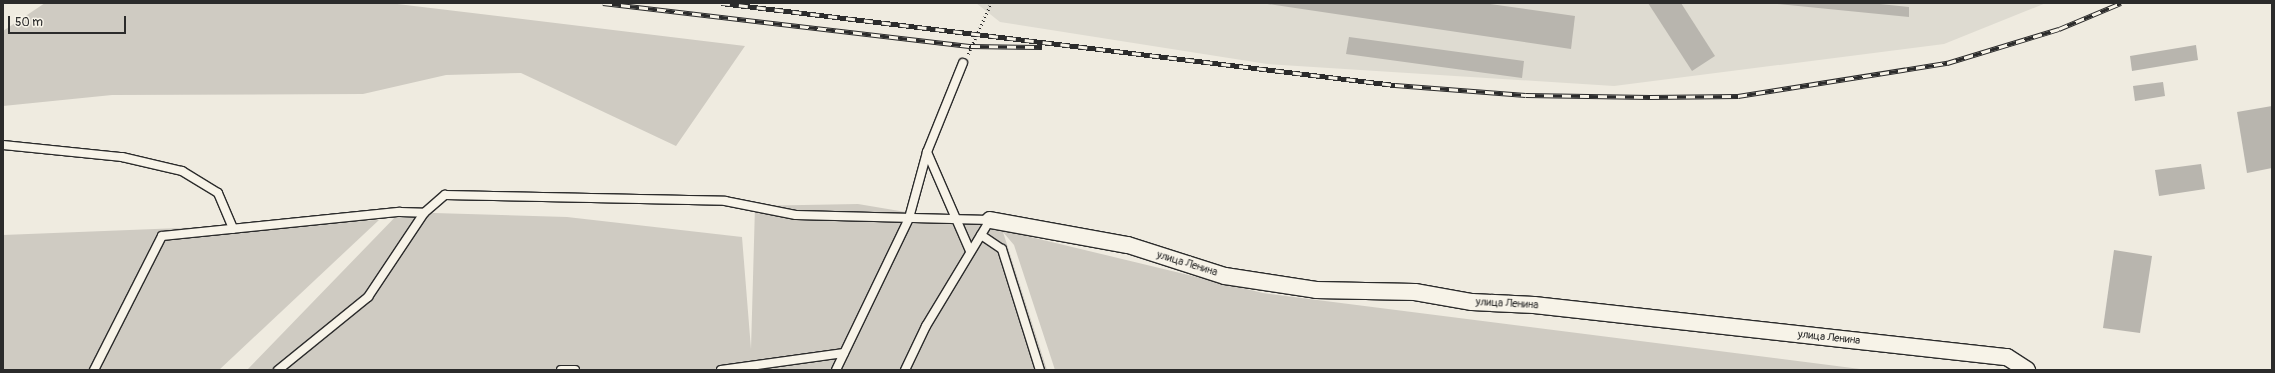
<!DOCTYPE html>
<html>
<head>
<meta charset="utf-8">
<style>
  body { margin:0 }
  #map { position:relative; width:2275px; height:373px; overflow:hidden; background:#efebe0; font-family:Pangolin,sans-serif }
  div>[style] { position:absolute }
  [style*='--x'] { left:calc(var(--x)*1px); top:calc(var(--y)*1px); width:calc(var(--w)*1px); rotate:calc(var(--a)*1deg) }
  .built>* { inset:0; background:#dedbd1 }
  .green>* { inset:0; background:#cfcbc2 }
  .building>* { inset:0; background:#b8b5ae }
  .path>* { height:2.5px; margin-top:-1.25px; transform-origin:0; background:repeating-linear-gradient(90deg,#2b2b2b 0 1px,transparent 0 4px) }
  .roads { filter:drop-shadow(1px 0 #2b2b2b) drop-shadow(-1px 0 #2b2b2b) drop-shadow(0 1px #2b2b2b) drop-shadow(0 -1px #2b2b2b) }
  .service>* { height:8px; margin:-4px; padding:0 4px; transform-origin:4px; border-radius:4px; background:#f7f3e8 }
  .minor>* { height:16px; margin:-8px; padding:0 8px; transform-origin:8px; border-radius:8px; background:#f7f3e8 }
  .rail>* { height:4.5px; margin-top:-2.25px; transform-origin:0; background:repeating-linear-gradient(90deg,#f7f3e8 0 9px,#2b2b2b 0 18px); box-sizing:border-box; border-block:1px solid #2b2b2b }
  span { translate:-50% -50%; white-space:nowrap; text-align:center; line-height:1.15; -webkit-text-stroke:4px #f7f3e8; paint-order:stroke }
  .street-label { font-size:11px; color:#2b2b2b }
  .frame { position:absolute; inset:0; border:4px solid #2b2b2b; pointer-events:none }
  .scale { position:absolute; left:8px; top:16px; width:118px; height:18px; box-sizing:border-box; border:2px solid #2b2b2b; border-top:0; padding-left:5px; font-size:12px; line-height:14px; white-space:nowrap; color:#2b2b2b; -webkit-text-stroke:3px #f7f3e8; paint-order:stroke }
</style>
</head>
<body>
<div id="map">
  <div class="built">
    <i style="clip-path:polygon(976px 3px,2046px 3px,1944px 44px,1614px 86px,1267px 64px,1000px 22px)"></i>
  </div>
  <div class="green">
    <i style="clip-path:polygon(45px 3px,389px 3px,745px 46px,676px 146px,521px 73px,446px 75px,363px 94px,112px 95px,3px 106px,3px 31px)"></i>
    <i style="clip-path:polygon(858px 204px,977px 224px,1263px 293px,1868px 370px,1055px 370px,1014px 245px,1003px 232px,1047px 370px,247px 370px,400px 212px,567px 217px,742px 237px,751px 349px,755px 206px)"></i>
    <i style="clip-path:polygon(379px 220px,219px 370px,3px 370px,3px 235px)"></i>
  </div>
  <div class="building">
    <i style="clip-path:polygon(1261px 3px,1483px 3px,1575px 16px,1571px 49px)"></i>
    <i style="clip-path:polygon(1648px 3px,1681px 3px,1715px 56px,1692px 71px)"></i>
    <i style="clip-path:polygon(1768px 3px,1870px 3px,1909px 7px,1909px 17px)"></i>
    <i style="clip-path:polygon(1349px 37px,1524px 61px,1522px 78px,1346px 54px)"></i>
    <i style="clip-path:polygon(2196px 45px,2198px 60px,2132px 71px,2130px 56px)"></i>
    <i style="clip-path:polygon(2163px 82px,2165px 96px,2135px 101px,2133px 86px)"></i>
    <i style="clip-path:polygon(2272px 106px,2272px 168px,2247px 173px,2237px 112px)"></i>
    <i style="clip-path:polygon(2201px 164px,2205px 189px,2159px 196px,2155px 170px)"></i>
    <i style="clip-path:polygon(2114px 250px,2152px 256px,2140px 333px,2103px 328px)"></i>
  </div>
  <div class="path">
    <i style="--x:968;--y:54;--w:56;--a:-65.7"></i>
  </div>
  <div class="roads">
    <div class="service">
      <i style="--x:3;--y:145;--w:120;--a:5.8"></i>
      <i style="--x:122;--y:157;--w:62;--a:13.1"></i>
      <i style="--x:182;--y:171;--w:42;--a:31.4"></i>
      <i style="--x:218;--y:193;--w:39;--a:67"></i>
      <i style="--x:927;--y:152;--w:108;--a:66.5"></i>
      <i style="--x:981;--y:235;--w:25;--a:34"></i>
      <i style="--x:1002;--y:249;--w:127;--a:72.6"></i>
      <i style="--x:94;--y:370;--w:150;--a:-63.1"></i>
      <i style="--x:162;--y:236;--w:239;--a:-5.8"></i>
      <i style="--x:400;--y:212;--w:24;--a:2"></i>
      <i style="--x:278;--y:370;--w:116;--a:-39"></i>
      <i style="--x:368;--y:297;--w:101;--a:-56.3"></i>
      <i style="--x:424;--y:213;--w:28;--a:-41"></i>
      <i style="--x:445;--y:195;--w:280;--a:1.2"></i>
      <i style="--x:725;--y:201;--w:72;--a:11.2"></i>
      <i style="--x:796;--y:215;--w:194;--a:1.5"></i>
      <i style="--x:990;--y:220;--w:124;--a:121.1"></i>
      <i style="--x:926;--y:326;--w:49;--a:115.5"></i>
      <i style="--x:561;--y:370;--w:14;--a:0"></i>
      <i style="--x:721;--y:370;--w:124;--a:-7.9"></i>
      <i style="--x:836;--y:370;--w:169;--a:-64.3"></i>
      <i style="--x:909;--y:218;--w:68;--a:-74.7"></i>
      <i style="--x:927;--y:152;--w:96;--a:-68"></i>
    </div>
    <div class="minor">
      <i style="--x:990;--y:220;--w:140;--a:10.3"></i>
      <i style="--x:1128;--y:245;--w:102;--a:17.7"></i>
      <i style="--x:1225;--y:276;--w:92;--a:8.7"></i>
      <i style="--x:1316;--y:290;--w:99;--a:1.2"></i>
      <i style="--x:1415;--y:292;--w:58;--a:10"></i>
      <i style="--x:1472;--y:302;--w:62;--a:2.8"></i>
      <i style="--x:1534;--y:305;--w:476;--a:6.3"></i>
      <i style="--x:2007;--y:357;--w:24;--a:33"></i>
    </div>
  </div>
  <div class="rail">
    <i style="--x:603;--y:3;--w:371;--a:6.7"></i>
    <i style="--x:971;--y:46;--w:71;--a:0.8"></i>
    <i style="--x:721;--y:3;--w:679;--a:6.94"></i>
    <i style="--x:1395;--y:85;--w:131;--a:4.4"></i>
    <i style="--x:1526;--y:95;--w:124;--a:0.9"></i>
    <i style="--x:1650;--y:97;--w:88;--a:-0.7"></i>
    <i style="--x:1738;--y:96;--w:212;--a:-9"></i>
    <i style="--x:1947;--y:63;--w:117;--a:-16.9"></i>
    <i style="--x:2059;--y:29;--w:67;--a:-22.8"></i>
  </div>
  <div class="street-label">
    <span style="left:1187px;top:264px;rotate:17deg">улица Ленина</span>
    <span style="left:1507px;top:304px;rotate:3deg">улица Ленина</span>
    <span style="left:1829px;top:338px;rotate:6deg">улица Ленина</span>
  </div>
  <div class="frame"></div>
  <div class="scale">50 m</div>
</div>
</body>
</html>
